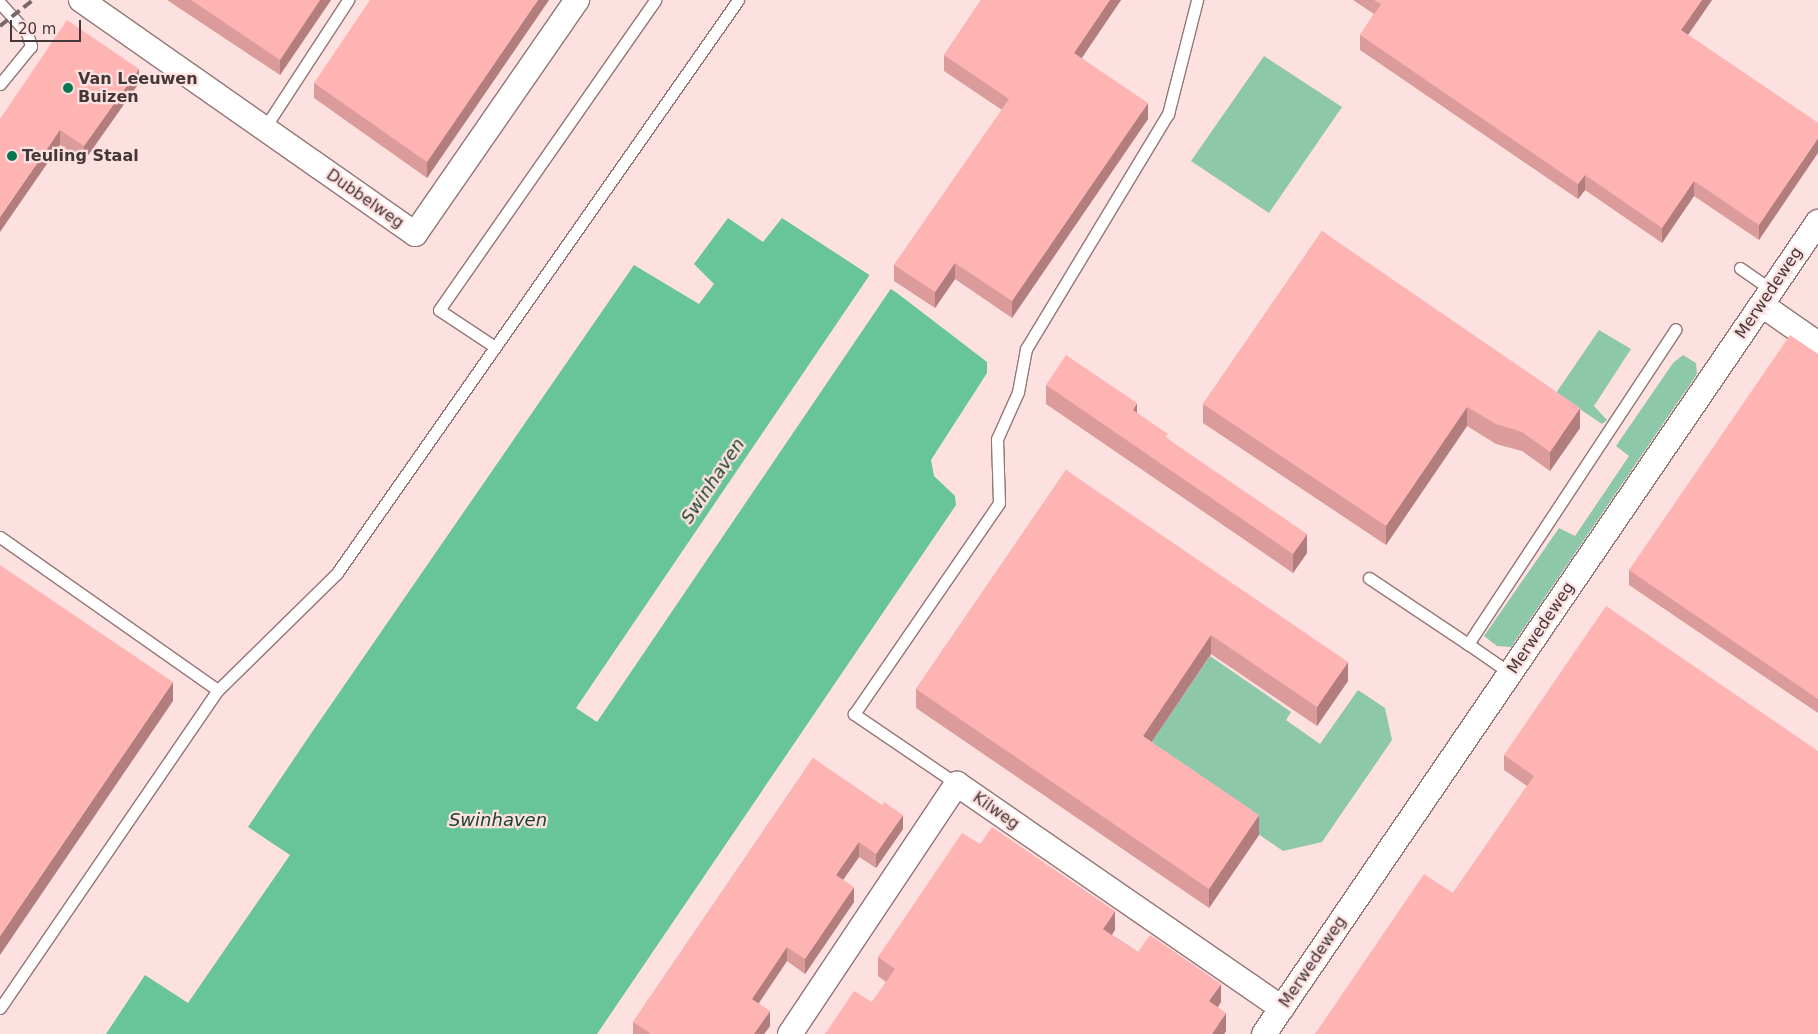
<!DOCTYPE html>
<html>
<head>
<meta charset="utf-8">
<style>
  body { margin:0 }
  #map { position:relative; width:1818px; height:1034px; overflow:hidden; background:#fde1e0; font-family:"DejaVu Sans",sans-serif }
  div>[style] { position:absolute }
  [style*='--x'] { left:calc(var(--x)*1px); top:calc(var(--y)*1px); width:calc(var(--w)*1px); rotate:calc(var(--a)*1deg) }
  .green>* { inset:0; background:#8dc8aa }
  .water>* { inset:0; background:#68c499 }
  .pier>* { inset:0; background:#fde1e0 }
  .roads { filter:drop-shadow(1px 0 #947675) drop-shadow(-1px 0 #947675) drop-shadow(0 1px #947675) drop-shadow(0 -1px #947675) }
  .service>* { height:11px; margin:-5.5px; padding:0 5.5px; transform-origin:5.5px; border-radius:5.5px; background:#fff }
  .minor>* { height:24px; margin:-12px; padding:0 12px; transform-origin:12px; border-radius:12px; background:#fff }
  .rail>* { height:4px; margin-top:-2px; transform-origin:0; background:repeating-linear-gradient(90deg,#786767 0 10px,transparent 0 15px) }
  .wall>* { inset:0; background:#da9b9a }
  .shaded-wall>* { inset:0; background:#b27e7d }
  .building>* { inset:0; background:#feb4b3 }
  .dots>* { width:14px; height:14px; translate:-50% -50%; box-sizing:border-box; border:2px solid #fde1e0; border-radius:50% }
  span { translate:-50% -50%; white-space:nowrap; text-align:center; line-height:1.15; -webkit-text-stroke:4.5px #fde1e0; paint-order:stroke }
  .poi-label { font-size:16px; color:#443737; font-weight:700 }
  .left { translate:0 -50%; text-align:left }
  .street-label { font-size:16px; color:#443737 }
  .water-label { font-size:18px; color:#1a4230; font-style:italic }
  .scale { position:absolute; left:10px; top:20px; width:71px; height:22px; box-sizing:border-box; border:2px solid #443737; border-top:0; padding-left:6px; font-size:15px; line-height:18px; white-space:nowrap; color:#443737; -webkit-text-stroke:4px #fde1e0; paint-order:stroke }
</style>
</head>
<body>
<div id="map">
  <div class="green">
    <i style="clip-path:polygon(1264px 56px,1342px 107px,1269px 213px,1191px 161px)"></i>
    <i style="clip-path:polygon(1599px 330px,1631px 349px,1594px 406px,1607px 420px,1602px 424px,1556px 393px)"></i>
    <i style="clip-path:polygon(1683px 355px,1696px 363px,1697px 374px,1511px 647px,1497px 646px,1484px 636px,1559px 528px,1575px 536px,1629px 456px,1616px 446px,1673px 363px)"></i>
    <i style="clip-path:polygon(1210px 656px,1291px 712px,1286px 720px,1320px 744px,1358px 690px,1385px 708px,1392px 740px,1322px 842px,1283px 851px,1143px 755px)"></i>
  </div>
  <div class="water">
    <i style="clip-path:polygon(728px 218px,763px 242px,782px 218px,897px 293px,987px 362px,987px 373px,931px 460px,934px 476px,955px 496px,956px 505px,597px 1034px,106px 1034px,145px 975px,188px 1003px,290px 855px,248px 827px,310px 735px,634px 265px,699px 304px,714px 284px,694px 264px)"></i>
  </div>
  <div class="pier">
    <i style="clip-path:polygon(871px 273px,892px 287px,597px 722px,576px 708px)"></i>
  </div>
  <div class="roads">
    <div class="service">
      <i style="--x:0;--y:3;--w:40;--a:48"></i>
      <i style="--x:27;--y:33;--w:14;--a:73"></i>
      <i style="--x:31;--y:46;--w:49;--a:129.2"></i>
      <i style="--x:264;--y:129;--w:154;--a:-56.9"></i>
      <i style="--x:1740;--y:268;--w:39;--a:35"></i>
      <i style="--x:495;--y:347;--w:67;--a:-146.5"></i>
      <i style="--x:439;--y:310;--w:378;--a:-55.1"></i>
      <i style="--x:0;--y:537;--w:266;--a:35.1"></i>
      <i style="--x:1369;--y:578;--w:119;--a:33.7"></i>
      <i style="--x:1468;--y:644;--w:377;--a:-56.6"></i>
      <i style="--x:1468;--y:644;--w:51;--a:34.6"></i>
      <i style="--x:957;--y:784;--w:125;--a:-145.8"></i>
      <i style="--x:854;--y:714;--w:256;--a:-55.5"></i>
      <i style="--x:999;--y:503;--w:64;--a:-91.8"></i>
      <i style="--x:997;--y:439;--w:51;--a:-65.9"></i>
      <i style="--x:1018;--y:392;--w:44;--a:-79.5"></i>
      <i style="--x:1026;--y:349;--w:275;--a:-58.9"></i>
      <i style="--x:1168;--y:114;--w:118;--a:-75.7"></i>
      <i style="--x:0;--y:1008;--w:386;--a:-55.6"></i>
      <i style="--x:218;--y:690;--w:167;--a:-44.5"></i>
      <i style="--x:337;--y:573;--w:699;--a:-55.01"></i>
    </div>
    <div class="minor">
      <i style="--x:81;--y:0;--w:408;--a:35"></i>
      <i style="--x:415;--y:234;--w:285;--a:-55.3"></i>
      <i style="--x:1762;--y:305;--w:68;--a:34.9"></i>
      <i style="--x:790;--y:1034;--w:301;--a:-56.3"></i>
      <i style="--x:957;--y:784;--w:395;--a:34.6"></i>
      <i style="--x:1264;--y:1034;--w:983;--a:-55.7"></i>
    </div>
  </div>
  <div class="rail">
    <i style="--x:0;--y:26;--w:42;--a:-38.2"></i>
  </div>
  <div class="wall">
    <i style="clip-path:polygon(167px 0,331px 0,280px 75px)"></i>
    <i style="clip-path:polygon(549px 0,427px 178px,314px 98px,314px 83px)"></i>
    <i style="clip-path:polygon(981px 0,1121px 0,1082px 58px,1148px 119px,1012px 318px,955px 279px,935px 308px,894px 281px,894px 265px,1002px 110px,944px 71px,944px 55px)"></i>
    <i style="clip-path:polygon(1353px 0,1712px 0,1688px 35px,1818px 123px,1759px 240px,1694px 196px,1662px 243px,1585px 190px,1578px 199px,1360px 50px,1360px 35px,1374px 14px)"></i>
    <i style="clip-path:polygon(139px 83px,84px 161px,60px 145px,0 119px)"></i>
    <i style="clip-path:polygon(1322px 231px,1580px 428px,1550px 471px,1522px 451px,1496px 444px,1467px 426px,1386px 545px,1203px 423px,1203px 404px)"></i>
    <i style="clip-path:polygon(1818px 354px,1818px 713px,1629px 585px,1629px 570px)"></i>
    <i style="clip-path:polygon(1046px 385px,1137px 413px,1168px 439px,1307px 553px,1293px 573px,1046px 404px)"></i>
    <i style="clip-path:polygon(1066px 470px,1348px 681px,1317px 726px,1211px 654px,1151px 742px,1259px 835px,1209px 908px,916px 708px,916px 689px)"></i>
    <i style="clip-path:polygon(1818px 751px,1453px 893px,1527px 786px,1504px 770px,1504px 755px)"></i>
    <i style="clip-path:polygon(813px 758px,903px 829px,876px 868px,859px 857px,843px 880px,854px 902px,805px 974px,787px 961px,759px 1003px,770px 1026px,764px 1034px,633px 1034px,633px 1022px)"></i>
    <i style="clip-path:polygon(980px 844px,1115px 930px,1112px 935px,1138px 952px,1221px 1002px,1218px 1007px,1226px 1031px,1224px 1034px,825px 1034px,872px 1002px,886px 982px,878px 976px,878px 957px)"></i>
  </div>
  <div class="shaded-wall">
    <i style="clip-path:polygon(320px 0,331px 0,280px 75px,280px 60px)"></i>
    <i style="clip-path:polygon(538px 0,549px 0,427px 178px,427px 162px)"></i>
    <i style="clip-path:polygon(1110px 0,1121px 0,1074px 69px,1074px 53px)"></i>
    <i style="clip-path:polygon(1702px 0,1712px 0,1681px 45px,1681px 30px)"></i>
    <i style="clip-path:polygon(139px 69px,139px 83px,84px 161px,84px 146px)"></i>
    <i style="clip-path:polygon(1148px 103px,1148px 119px,1012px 318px,1012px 301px)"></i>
    <i style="clip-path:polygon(60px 130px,60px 145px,0 232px,0 217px)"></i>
    <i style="clip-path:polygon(1818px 138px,1818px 153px,1759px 240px,1759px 225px)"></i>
    <i style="clip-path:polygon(1585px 175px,1585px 190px,1578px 199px,1578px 184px)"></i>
    <i style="clip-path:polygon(1694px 181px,1694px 196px,1662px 243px,1662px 228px)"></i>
    <i style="clip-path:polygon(955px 263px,955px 279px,935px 308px,935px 292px)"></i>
    <i style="clip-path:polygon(1137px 403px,1137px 422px,1133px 410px)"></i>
    <i style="clip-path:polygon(1467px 407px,1467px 426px,1386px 545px,1386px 526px)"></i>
    <i style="clip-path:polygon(1580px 408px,1580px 428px,1550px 471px,1550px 452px)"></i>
    <i style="clip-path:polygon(1307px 534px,1307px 553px,1293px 573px,1293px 554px)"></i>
    <i style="clip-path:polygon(1211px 635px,1211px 654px,1143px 755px,1143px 736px)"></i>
    <i style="clip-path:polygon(1348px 662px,1348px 681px,1317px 726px,1317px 707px)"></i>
    <i style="clip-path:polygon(173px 682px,173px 701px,0 955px,0 936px)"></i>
    <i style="clip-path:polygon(903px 815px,903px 829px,876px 868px,876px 854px)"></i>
    <i style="clip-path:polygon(1259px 815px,1259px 835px,1209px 908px,1209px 889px)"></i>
    <i style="clip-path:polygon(859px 842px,859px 857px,836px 890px,836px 875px)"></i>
    <i style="clip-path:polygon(854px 887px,854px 902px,805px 974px,805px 959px)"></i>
    <i style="clip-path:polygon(1115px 911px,1115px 930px,1103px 947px,1103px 929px)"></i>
    <i style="clip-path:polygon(787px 947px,787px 961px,752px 1013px,752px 999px)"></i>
    <i style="clip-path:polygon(1221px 984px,1221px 1002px,1209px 1020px,1209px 1001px)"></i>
    <i style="clip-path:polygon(770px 1011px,770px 1026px,764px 1034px,754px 1034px)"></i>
    <i style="clip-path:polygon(1226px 1013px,1226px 1031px,1224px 1034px,1212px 1034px)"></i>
  </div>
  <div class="building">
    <i style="clip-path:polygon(191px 0,320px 0,280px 60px)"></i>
    <i style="clip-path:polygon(370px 0,538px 0,427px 162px,314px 83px)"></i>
    <i style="clip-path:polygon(981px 0,1110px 0,1074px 53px,1148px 103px,1012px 301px,955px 263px,935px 292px,894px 265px,1009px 99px,944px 55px)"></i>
    <i style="clip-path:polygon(1374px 0,1702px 0,1681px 30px,1818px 123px,1818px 138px,1759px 225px,1694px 181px,1662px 228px,1585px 175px,1578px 184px,1360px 35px,1381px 4px)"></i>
    <i style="clip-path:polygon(67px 20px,139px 69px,84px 146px,60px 130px,0 217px,0 119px)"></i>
    <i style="clip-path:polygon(1322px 231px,1580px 408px,1550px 452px,1522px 432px,1496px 424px,1467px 407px,1386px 526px,1203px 404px)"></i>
    <i style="clip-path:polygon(1790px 335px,1818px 354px,1818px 699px,1629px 570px)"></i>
    <i style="clip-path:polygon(1066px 355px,1137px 403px,1133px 410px,1168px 434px,1165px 437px,1307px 534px,1293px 554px,1046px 385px)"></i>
    <i style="clip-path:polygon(1066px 470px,1348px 662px,1317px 707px,1211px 635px,1143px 736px,1259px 815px,1209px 889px,916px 689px)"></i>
    <i style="clip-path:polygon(0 565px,173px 682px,0 936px)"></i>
    <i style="clip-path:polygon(1606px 606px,1818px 751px,1818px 1034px,1315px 1034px,1424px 874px,1453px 893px,1534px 776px,1504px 755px)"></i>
    <i style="clip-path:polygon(813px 758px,882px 805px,884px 802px,903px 815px,876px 854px,859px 842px,836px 875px,854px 887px,805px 959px,787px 947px,752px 999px,770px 1011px,754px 1034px,651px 1034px,633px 1022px)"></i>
    <i style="clip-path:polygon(992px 827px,1115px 911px,1103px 929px,1120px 941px,1138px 952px,1150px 935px,1221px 984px,1209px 1001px,1226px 1013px,1212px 1034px,825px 1034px,854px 991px,872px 1002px,895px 969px,878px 957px,962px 833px,980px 844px)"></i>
  </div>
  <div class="dots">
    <i style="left:68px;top:88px;background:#087751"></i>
    <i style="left:12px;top:156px;background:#087751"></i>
  </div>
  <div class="poi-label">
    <span class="left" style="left:78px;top:88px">Van Leeuwen<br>Buizen</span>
    <span class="left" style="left:22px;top:156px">Teuling Staal</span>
  </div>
  <div class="street-label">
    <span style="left:365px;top:199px;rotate:35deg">Dubbelweg</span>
    <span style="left:1769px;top:293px;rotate:-56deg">Merwedeweg</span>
    <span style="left:1541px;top:628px;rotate:-56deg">Merwedeweg</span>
    <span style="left:996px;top:811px;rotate:35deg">Kilweg</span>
    <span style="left:1313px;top:962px;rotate:-56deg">Merwedeweg</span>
  </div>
  <div class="water-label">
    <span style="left:713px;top:481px;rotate:-56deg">Swinhaven</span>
    <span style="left:498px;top:820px">Swinhaven</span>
  </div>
  <div class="scale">20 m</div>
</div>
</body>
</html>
